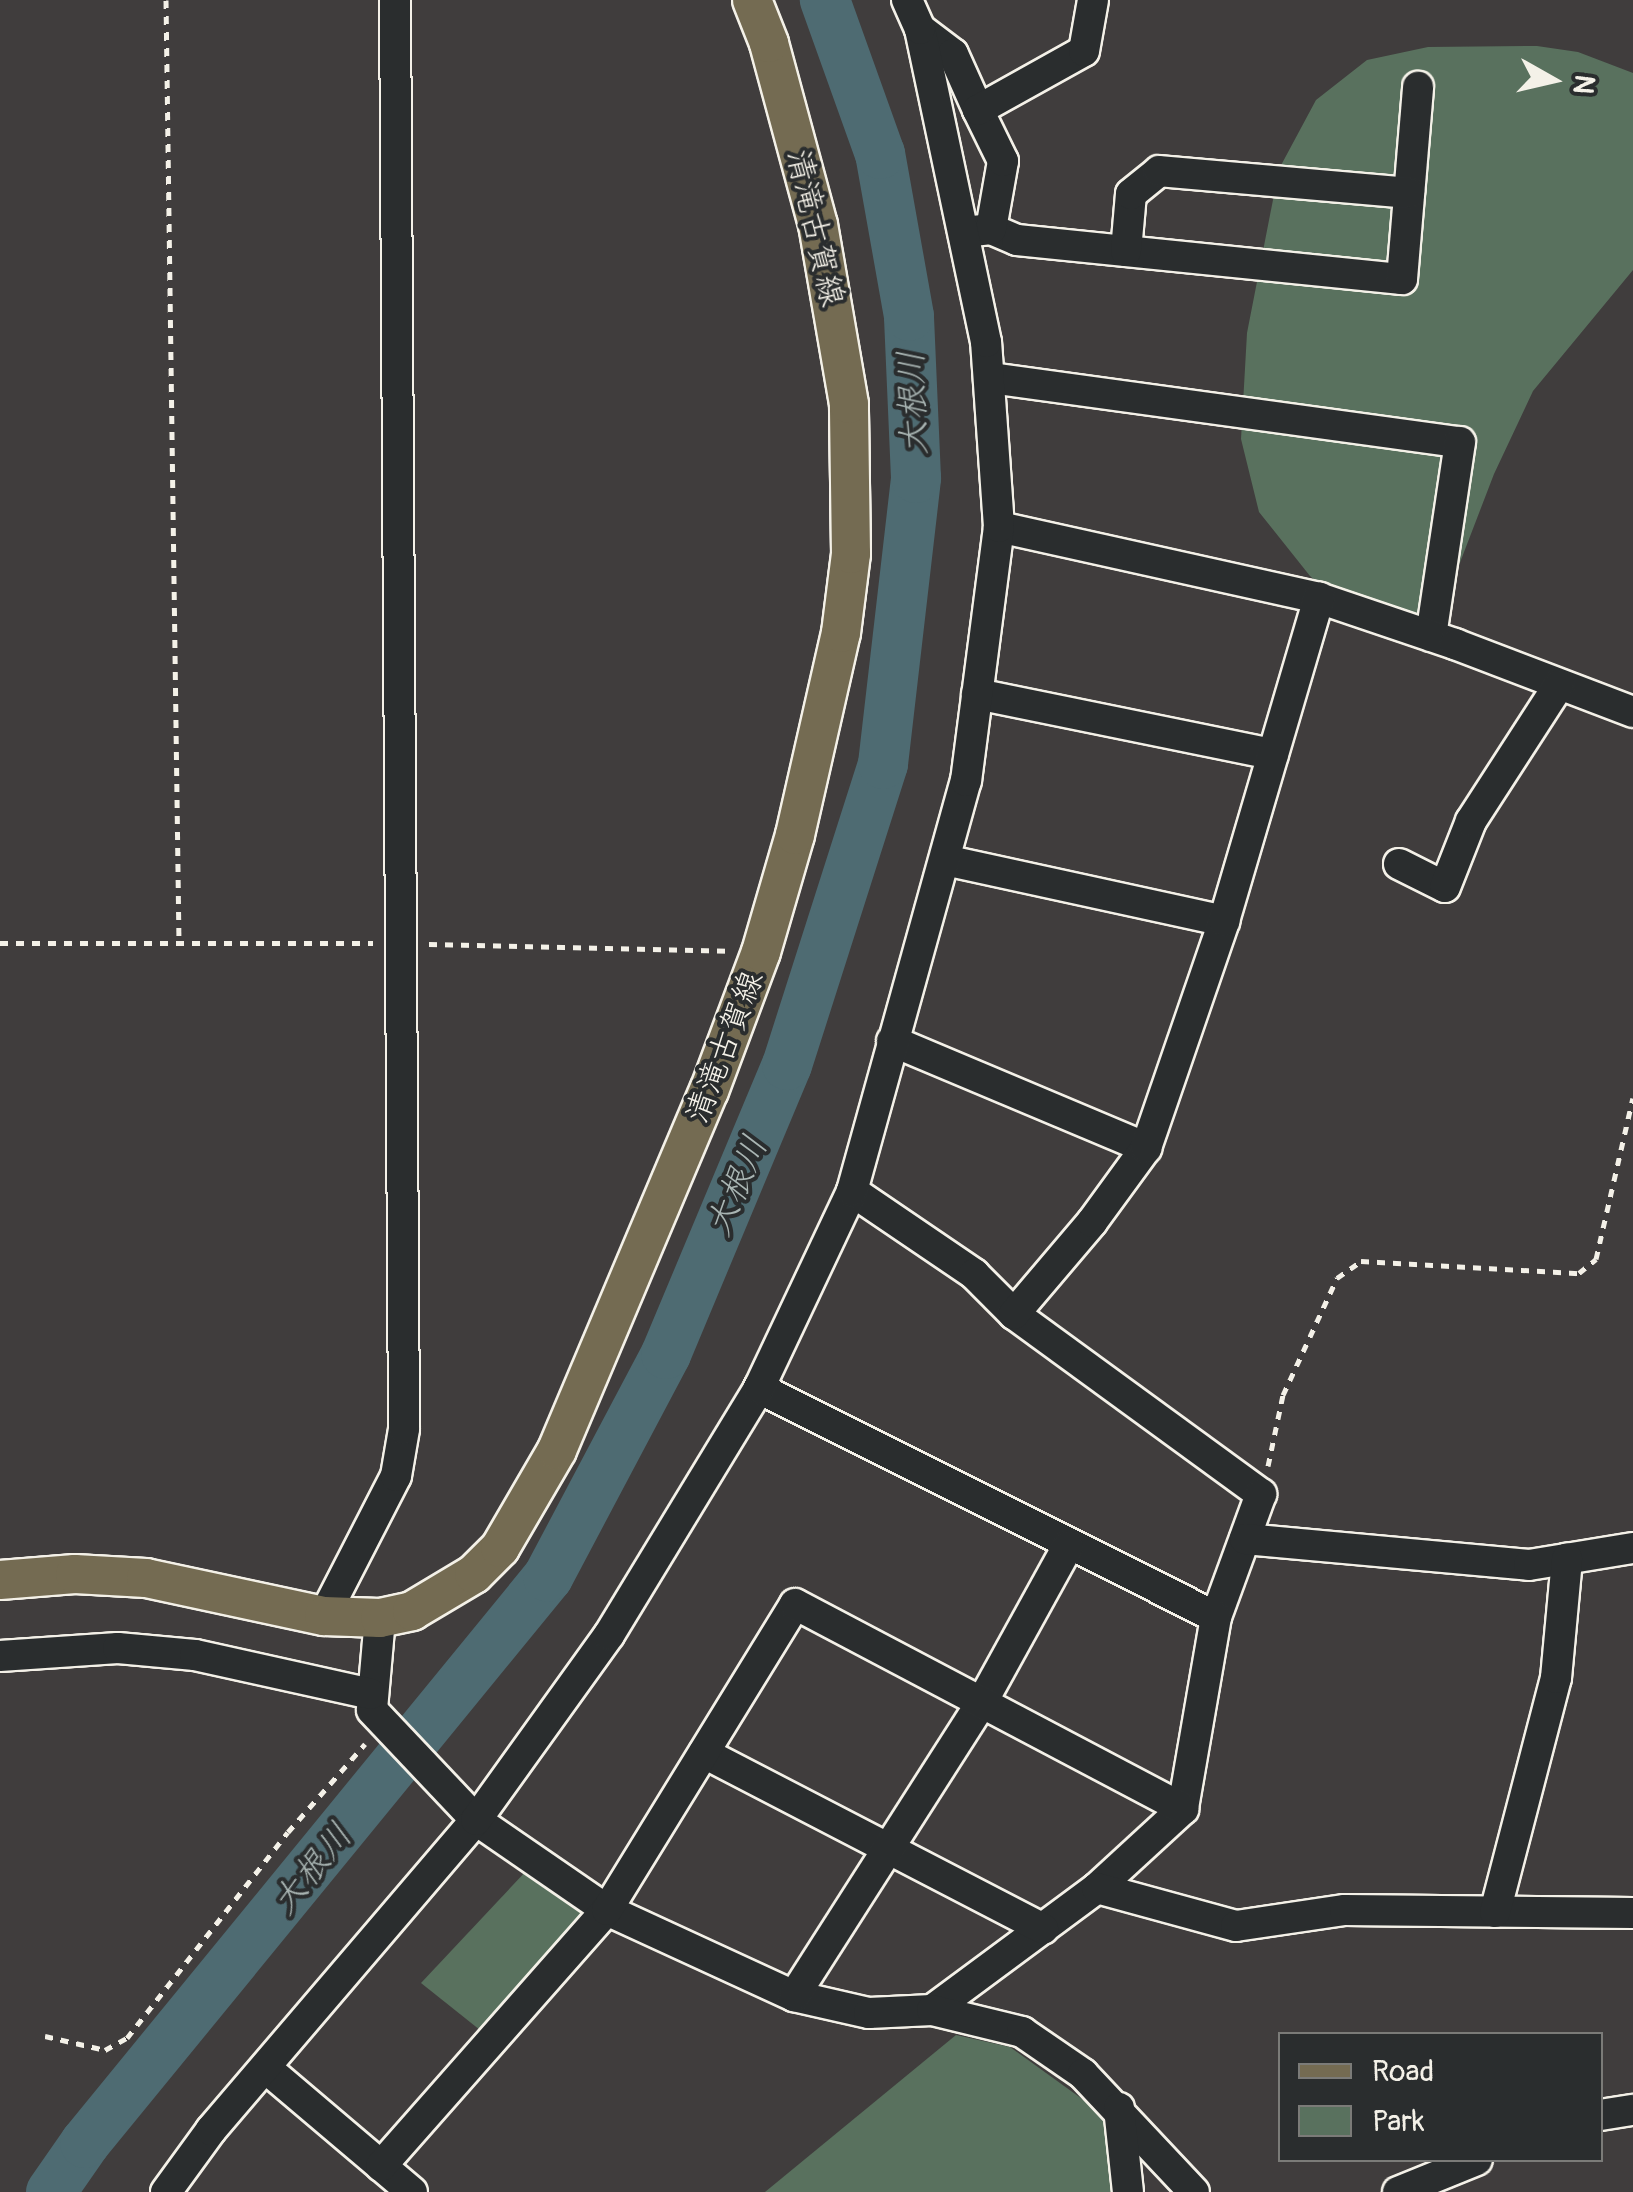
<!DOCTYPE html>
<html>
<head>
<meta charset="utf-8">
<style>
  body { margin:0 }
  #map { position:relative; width:1633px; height:2192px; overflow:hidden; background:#403d3d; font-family:Pangolin,"Klee One",sans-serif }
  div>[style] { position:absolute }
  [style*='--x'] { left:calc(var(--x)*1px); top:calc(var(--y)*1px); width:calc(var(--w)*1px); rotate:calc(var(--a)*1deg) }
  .green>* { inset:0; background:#59715e }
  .river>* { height:50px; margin:-25px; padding:0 25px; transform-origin:25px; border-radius:25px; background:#4e6b72 }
  .path>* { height:5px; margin-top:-2.5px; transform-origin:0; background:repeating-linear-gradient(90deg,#f4f1e8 0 8px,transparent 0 16px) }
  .roads { filter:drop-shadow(2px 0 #f4f1e8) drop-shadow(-2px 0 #f4f1e8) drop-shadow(0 2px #f4f1e8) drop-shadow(0 -2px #f4f1e8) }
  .minor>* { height:30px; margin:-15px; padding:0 15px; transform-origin:15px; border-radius:15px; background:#2a2d2e }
  .major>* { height:38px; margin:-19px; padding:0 19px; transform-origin:19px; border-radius:19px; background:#746b52 }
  span { translate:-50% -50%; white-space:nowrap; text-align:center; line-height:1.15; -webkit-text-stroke:8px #2a2d2e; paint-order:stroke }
  .street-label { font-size:32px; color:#f4f1e8 }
  .water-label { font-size:35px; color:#a9b5b3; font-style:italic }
  .legend { position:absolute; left:1278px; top:2032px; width:325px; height:130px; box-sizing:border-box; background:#2a2d2e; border:2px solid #7b7b78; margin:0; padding:12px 18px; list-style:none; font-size:30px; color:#f4f1e8 }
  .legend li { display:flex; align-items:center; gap:20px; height:50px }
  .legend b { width:50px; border:2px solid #7b7b78 }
  .north { position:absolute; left:1503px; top:30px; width:100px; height:100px; -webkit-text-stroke:8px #2a2d2e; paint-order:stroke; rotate:98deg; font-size:28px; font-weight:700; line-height:40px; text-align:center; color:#f4f1e8 }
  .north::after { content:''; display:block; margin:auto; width:35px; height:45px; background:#f4f1e8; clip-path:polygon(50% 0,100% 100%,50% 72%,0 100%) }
</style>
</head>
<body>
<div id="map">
  <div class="green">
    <i style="clip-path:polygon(1537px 46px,1578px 52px,1633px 73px,1633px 270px,1533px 391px,1494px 474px,1451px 586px,1415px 622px,1348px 610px,1310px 576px,1259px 512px,1241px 439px,1247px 333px,1279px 169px,1316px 100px,1367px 60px,1428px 47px)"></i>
    <i style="clip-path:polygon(528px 1869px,589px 1911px,485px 2034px,421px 1983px)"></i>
    <i style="clip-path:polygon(956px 2035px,1010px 2047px,1107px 2117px,1114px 2192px,765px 2192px)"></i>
  </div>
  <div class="river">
    <i style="--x:51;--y:2192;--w:60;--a:-55.2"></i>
    <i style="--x:85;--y:2143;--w:731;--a:-50.72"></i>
    <i style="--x:548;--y:1577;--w:252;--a:-62.1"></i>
    <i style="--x:666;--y:1354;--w:313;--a:-67.3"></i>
    <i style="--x:787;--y:1065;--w:316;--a:-72.3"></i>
    <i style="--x:883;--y:764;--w:288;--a:-83.4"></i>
    <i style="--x:916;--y:478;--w:162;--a:-92.5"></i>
    <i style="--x:909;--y:316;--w:165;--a:-100.1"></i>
    <i style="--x:880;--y:154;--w:164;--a:-109.7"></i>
  </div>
  <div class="path">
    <i style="--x:166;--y:0;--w:943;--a:89.21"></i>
    <i style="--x:0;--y:943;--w:373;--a:0"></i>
    <i style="--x:429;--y:944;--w:299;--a:1.3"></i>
    <i style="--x:1268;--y:1466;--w:73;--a:-78.1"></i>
    <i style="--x:1283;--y:1395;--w:129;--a:-65.2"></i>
    <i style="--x:1337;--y:1278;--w:29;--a:-35"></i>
    <i style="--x:1361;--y:1261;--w:218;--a:3.2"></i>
    <i style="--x:1579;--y:1273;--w:22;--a:-39"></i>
    <i style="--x:1596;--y:1259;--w:165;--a:-77.1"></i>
    <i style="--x:45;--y:2036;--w:62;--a:13.1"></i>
    <i style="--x:105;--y:2050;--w:25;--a:-29"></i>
    <i style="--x:127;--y:2038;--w:261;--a:-52"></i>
    <i style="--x:288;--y:1832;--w:117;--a:-48.8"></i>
  </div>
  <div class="roads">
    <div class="minor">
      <i style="--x:920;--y:29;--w:41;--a:37.1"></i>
      <i style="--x:953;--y:54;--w:61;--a:65.9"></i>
      <i style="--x:991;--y:229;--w:28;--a:23"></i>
      <i style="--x:1017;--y:240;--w:387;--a:5.8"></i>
      <i style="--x:1402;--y:279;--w:193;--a:-85.2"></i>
      <i style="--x:973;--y:231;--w:18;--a:-6"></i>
      <i style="--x:991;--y:229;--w:69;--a:-80"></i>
      <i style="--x:1003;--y:161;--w:57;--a:-116.1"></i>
      <i style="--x:978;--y:110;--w:121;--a:-29.1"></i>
      <i style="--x:1084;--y:51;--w:52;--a:-80"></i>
      <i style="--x:1126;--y:251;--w:57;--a:-85"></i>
      <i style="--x:1131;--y:194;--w:36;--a:-39"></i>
      <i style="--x:1159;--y:171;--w:251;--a:5"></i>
      <i style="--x:990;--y:378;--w:474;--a:7.8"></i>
      <i style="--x:1460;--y:442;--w:196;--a:98.5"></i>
      <i style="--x:999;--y:527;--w:328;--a:12.5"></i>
      <i style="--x:1319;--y:598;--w:144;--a:18.7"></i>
      <i style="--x:1455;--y:644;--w:191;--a:20.9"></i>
      <i style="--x:977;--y:694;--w:302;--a:11.5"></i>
      <i style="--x:945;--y:860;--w:286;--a:12.3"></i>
      <i style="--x:1399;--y:864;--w:51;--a:26.6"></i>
      <i style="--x:1445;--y:887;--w:71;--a:-68.5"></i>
      <i style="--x:1471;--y:821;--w:162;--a:-57.1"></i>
      <i style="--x:892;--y:1041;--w:276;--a:22.8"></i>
      <i style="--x:852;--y:1191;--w:148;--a:34.2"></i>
      <i style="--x:974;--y:1274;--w:57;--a:45"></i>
      <i style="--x:1014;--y:1314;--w:306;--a:36.1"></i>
      <i style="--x:1261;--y:1494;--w:131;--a:110.1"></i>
      <i style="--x:1216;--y:1617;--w:195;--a:99.8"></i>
      <i style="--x:1183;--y:1809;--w:117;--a:137.4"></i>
      <i style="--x:1097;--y:1888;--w:205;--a:143.5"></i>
      <i style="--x:1014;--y:1314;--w:121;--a:-49.7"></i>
      <i style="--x:1092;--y:1222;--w:92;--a:-53.9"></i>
      <i style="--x:1146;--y:1148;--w:240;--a:-71"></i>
      <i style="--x:1224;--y:921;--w:337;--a:-73.6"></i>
      <i style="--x:759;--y:1388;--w:511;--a:26.62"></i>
      <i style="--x:1245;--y:1539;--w:285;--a:5.2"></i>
      <i style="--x:1529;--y:1565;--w:105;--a:-9.3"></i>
      <i style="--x:324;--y:1616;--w:157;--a:-62.8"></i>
      <i style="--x:396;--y:1476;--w:48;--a:-80.3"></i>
      <i style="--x:404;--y:1429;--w:1429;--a:-90.36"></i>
      <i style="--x:380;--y:1618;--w:92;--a:95"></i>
      <i style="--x:372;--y:1710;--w:151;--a:46.6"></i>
      <i style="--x:476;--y:1820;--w:159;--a:34.5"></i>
      <i style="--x:607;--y:1910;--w:206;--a:24.7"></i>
      <i style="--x:794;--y:1996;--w:77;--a:12.8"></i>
      <i style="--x:869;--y:2013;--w:63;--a:-2.7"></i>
      <i style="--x:932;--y:2010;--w:93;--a:13.7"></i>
      <i style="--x:1022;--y:2032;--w:74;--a:34.5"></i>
      <i style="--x:1083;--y:2074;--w:162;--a:46.8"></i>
      <i style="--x:0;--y:1656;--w:118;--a:-3.9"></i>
      <i style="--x:118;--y:1648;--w:77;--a:5.2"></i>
      <i style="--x:195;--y:1655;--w:180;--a:12.5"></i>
      <i style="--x:704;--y:1753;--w:382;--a:27.4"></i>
      <i style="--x:1097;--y:1888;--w:144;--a:15.3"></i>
      <i style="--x:1236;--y:1926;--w:110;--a:-8.4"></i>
      <i style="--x:1345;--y:1910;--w:288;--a:0.6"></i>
      <i style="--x:1495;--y:1912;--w:242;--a:-75.4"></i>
      <i style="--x:1556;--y:1678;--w:120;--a:-84.7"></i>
      <i style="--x:794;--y:1996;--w:349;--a:-57.4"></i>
      <i style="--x:982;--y:1702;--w:178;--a:-61.1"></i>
      <i style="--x:267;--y:2069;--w:190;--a:40.3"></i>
      <i style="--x:1119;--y:2108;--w:84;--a:83.9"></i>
      <i style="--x:1600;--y:2115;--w:33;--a:-9"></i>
      <i style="--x:381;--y:2166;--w:341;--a:-48.6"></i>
      <i style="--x:607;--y:1910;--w:359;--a:-58.4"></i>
      <i style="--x:795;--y:1604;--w:439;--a:27.8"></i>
      <i style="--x:166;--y:2192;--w:77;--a:-54"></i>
      <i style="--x:211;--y:2130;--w:408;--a:-49.5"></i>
      <i style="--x:476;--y:1820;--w:228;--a:-54.3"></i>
      <i style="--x:609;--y:1635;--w:289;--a:-58.7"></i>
      <i style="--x:759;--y:1388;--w:218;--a:-64.7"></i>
      <i style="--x:852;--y:1191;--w:426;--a:-74.5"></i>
      <i style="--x:966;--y:781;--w:256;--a:-82.6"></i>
      <i style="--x:999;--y:527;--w:185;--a:-94"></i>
      <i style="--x:986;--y:342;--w:320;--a:-101.9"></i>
      <i style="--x:920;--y:29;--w:32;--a:-114"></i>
      <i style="--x:1398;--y:2192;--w:85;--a:-22.1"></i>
    </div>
    <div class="major">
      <i style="--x:0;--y:1580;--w:75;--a:-4.6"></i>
      <i style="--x:75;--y:1574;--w:71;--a:3.2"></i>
      <i style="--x:146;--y:1578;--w:182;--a:12.1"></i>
      <i style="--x:324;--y:1616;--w:56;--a:2"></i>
      <i style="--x:380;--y:1618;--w:33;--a:-12"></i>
      <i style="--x:412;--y:1611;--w:72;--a:-30.8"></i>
      <i style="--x:474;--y:1574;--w:37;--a:-45"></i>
      <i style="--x:500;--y:1548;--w:113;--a:-59.8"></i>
      <i style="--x:557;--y:1450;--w:390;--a:-67.1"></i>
      <i style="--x:709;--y:1091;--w:148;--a:-69.5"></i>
      <i style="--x:761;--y:952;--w:122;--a:-73.8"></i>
      <i style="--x:795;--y:835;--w:207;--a:-77.2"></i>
      <i style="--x:841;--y:633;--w:80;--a:-82.8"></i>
      <i style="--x:851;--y:554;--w:150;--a:-90.8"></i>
      <i style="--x:849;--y:404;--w:182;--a:-99.8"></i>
      <i style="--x:818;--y:225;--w:188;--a:-105.1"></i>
      <i style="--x:769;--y:43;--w:46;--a:-111.6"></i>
    </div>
  </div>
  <div class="street-label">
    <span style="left:815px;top:228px;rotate:77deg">清滝古賀線</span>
    <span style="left:725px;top:1047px;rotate:-69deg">清滝古賀線</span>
  </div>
  <div class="water-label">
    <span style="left:913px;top:403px;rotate:-92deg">大根川</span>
    <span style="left:737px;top:1186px;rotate:-67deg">大根川</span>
    <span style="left:312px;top:1869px;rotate:-51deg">大根川</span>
  </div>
  <ul class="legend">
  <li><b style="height:12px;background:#746b52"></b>Road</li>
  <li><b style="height:28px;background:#59715e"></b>Park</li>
  </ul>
  <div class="north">N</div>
</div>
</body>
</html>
